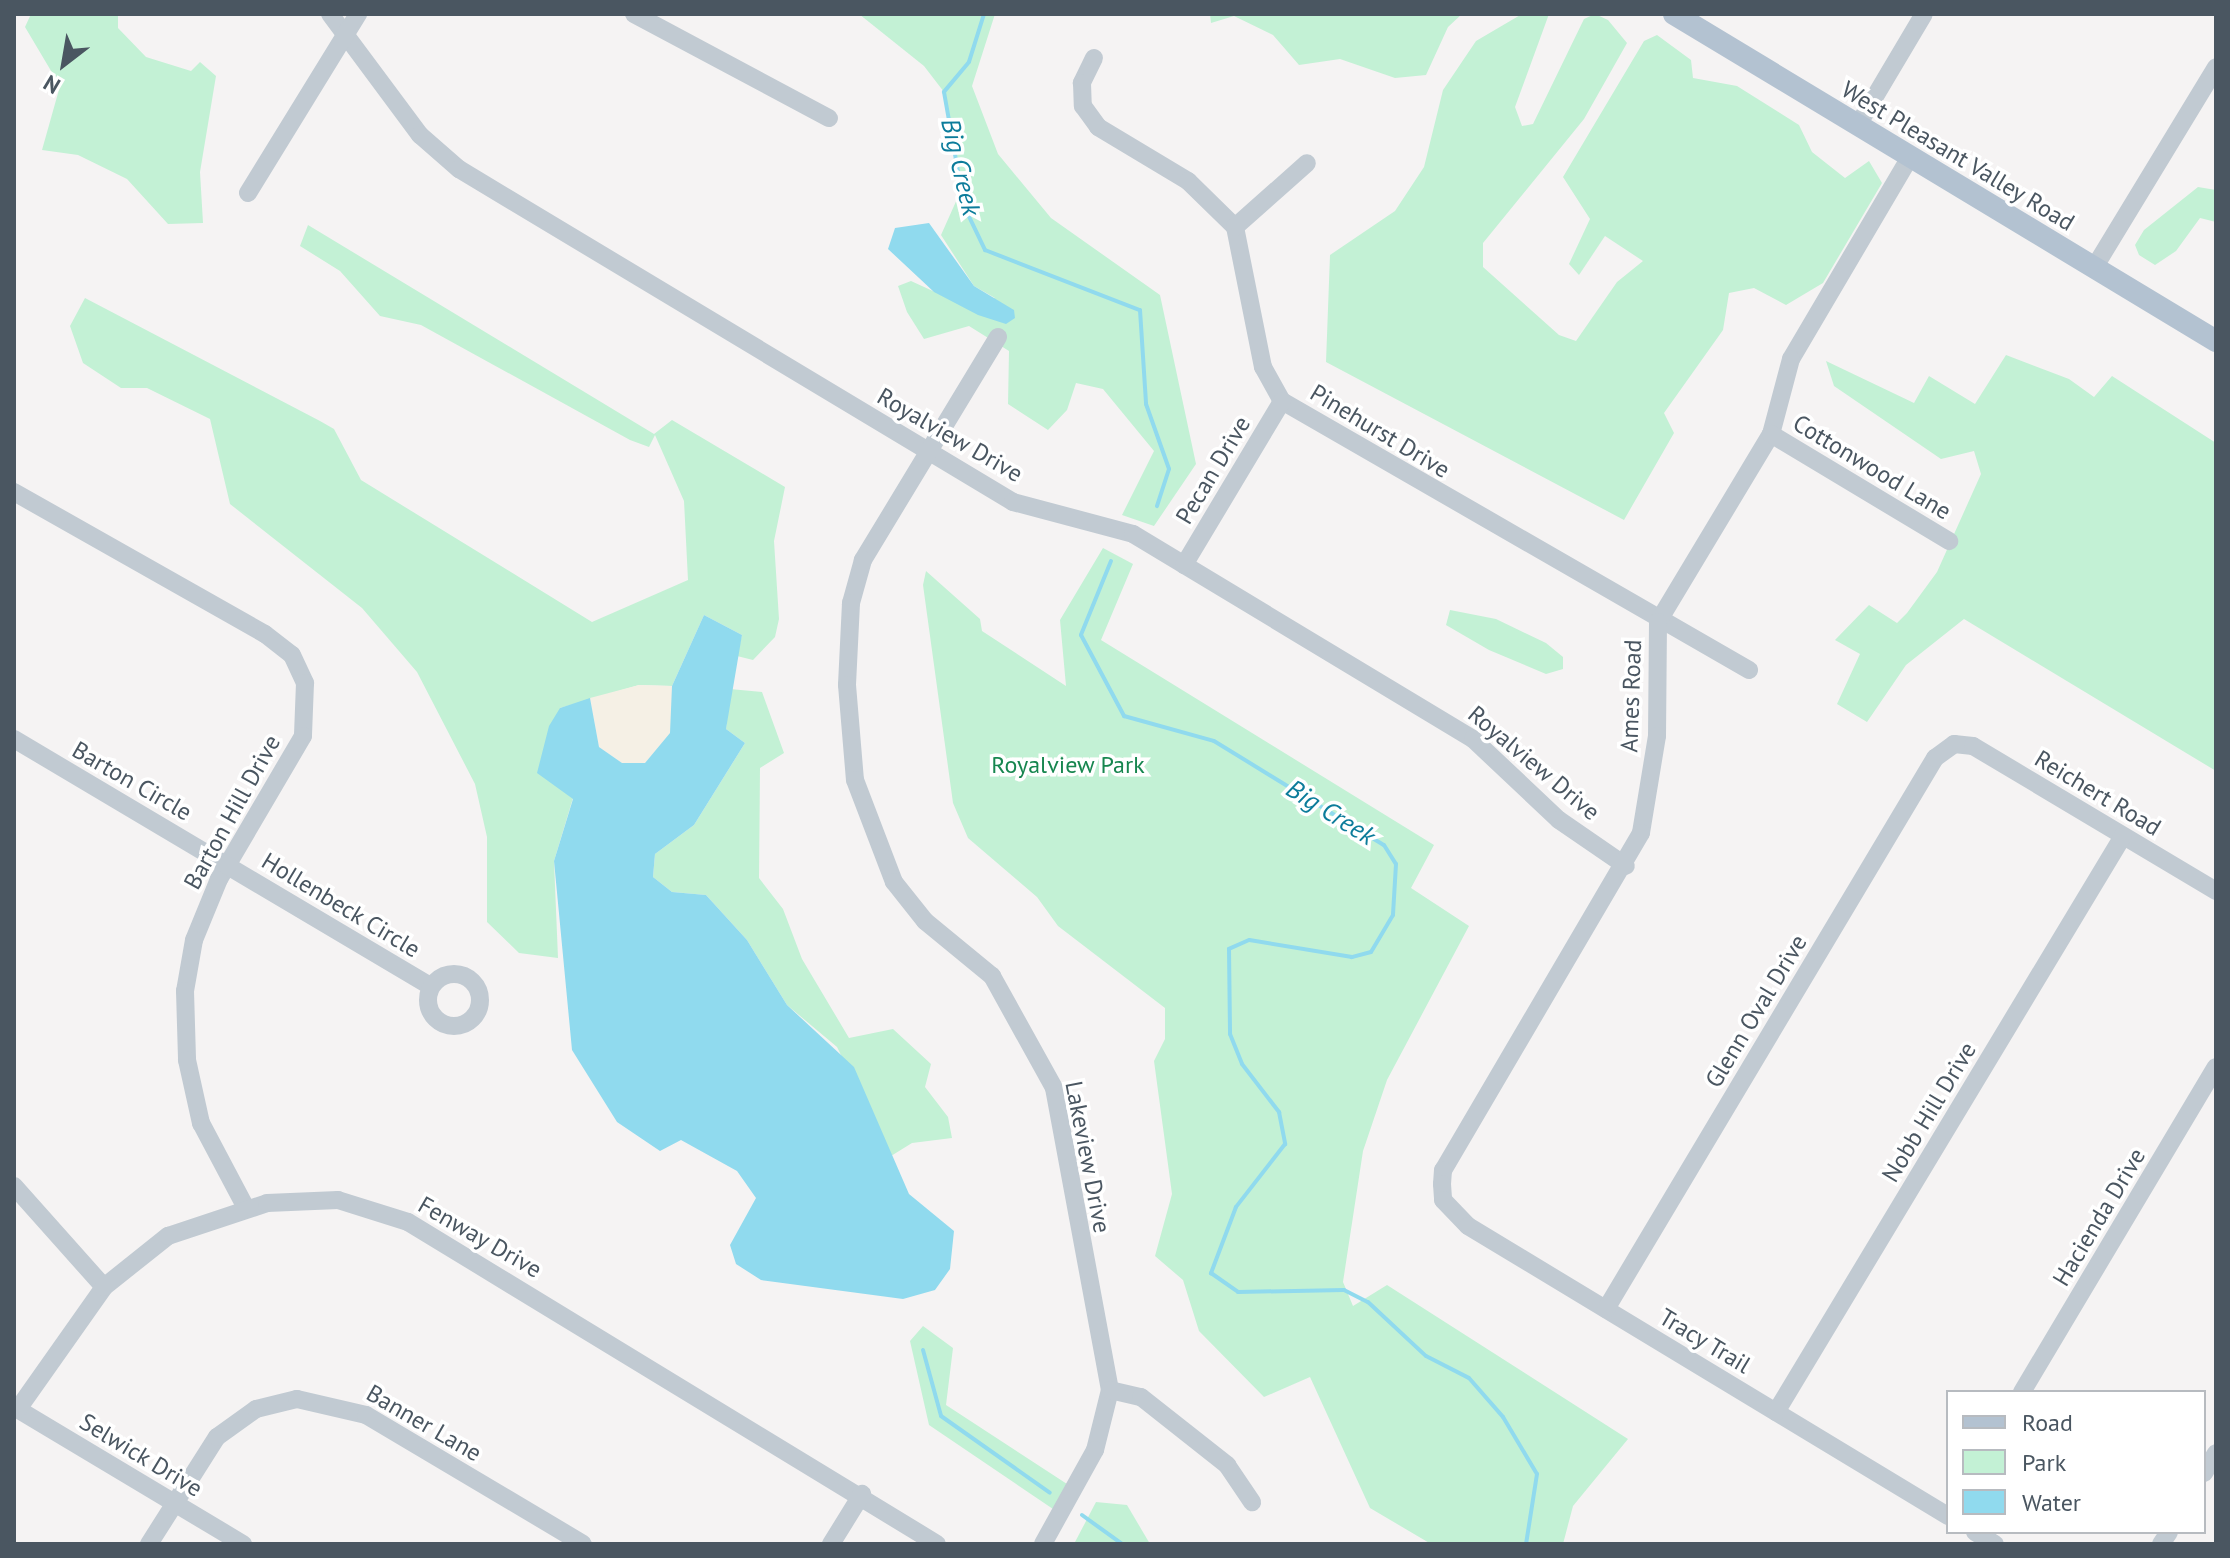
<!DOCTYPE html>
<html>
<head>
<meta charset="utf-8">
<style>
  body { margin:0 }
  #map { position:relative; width:2230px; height:1558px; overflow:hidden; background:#f5f3f3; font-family:"PT Sans",sans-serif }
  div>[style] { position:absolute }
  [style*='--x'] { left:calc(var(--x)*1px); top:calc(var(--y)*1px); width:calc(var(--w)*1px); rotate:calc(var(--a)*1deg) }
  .green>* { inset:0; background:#c3f1d5 }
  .sand>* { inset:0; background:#f5f0e5 }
  .water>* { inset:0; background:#90daee }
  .stream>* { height:4px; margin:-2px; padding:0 2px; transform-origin:2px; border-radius:2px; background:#90daee }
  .minor>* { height:18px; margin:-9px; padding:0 9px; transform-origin:9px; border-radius:9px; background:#c1cad2 }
  .minor>.ring { margin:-9px; padding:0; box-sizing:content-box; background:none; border:18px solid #c1cad2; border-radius:50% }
  .major>* { height:22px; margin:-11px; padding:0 11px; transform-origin:11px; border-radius:11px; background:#b3c2d1 }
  span { translate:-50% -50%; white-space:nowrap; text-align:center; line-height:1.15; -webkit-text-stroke:7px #fff; paint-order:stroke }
  .street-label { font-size:24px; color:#4a5661 }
  .park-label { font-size:24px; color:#17864f }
  .water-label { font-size:26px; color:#0c7c9b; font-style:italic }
  .frame { position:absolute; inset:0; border:16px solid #4a5661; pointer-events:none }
  .legend { position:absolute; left:1946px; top:1390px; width:260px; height:144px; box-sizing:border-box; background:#fff; border:2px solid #b7bbc0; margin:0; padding:10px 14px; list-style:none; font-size:24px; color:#4a5661 }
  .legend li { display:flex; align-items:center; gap:16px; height:40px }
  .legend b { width:40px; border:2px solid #b7bbc0 }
  .north { position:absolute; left:24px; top:24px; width:80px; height:80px; -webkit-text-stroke:6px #fff; paint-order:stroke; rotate:211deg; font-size:22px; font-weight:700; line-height:32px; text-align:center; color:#4a5661 }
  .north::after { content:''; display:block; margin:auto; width:28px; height:36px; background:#4a5661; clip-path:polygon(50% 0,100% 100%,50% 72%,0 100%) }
</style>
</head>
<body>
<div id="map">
  <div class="green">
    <i style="clip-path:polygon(31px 14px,118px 14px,118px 28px,146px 57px,191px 71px,200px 62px,216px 76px,200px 172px,203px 223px,168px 224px,127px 179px,78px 155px,42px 150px,60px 86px,25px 27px)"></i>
    <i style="clip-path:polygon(859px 14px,995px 14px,972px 86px,998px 154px,1051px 218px,1160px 295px,1196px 464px,1154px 526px,1122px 515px,1154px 451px,1103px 389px,1076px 383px,1067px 410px,1048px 430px,1008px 404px,1009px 351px,969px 326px,924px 339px,907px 312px,898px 286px,911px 281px,935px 292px,995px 298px,974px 286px,941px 235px,962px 188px,944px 92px,924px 66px)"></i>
    <i style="clip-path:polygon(1210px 14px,1462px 14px,1448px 27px,1426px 75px,1395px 78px,1340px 59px,1299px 65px,1273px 35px,1234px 16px,1211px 23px)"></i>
    <i style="clip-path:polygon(1522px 14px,1549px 14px,1515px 107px,1522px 126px,1533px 124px,1584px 19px,1595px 14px,1608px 20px,1627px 43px,1584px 119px,1483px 243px,1483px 267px,1559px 335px,1576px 341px,1617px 282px,1643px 261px,1605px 236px,1579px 275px,1569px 264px,1590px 219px,1563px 177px,1644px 41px,1657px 35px,1691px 60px,1693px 78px,1737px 86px,1799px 125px,1812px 152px,1845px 178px,1869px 161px,1882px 183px,1823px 283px,1786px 305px,1754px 288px,1729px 293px,1723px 330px,1664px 413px,1674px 433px,1624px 520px,1326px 362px,1330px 255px,1395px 211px,1424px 167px,1443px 90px,1476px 41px)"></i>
    <i style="clip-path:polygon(2198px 187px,2216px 190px,2216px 222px,2200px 218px,2176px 251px,2155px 265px,2139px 255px,2135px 245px,2144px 230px)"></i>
    <i style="clip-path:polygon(308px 225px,654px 434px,672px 420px,785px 487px,774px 541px,779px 619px,775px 637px,753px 660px,737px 656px,742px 635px,704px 615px,672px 686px,639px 685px,560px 708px,573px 798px,554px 861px,558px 958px,519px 953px,487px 922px,487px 837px,475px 784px,417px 672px,362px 608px,230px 504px,210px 419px,147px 388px,121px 388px,83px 363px,70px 326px,85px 298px,320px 421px,334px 429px,361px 480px,592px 622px,688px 580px,684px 501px,655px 435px,649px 447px,630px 440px,421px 325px,380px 316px,340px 271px,300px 246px)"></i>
    <i style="clip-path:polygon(2006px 355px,2069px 379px,2094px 397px,2112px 376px,2216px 443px,2216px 771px,1964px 619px,1906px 665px,1867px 722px,1837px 704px,1860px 654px,1835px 640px,1869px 605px,1897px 623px,1907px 613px,1937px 572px,1981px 474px,1974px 451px,1941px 459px,1834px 386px,1826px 361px,1914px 403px,1929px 376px,1975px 404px)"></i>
    <i style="clip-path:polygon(1103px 548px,1133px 564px,1101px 640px,1434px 845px,1411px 888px,1469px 926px,1387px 1080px,1363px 1151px,1343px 1282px,1353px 1306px,1387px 1285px,1628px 1439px,1573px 1506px,1563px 1544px,1431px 1544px,1370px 1508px,1310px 1377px,1264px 1397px,1199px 1331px,1183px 1280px,1155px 1256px,1172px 1194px,1154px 1061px,1165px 1039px,1165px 1008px,1058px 926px,1037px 897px,968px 838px,953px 803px,923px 585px,926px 571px,980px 619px,982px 631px,1066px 686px,1060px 620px)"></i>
    <i style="clip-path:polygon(1450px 610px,1496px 619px,1546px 643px,1563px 657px,1563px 669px,1546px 674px,1489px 650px,1446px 625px)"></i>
    <i style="clip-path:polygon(730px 689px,762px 692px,784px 753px,760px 768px,759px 878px,783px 909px,802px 959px,849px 1038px,893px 1029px,931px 1064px,925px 1087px,948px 1117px,952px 1138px,912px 1143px,891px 1156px,837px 1047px,787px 1005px,747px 940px,706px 895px,672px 892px,653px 877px,655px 854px,694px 825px,745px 743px,726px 729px)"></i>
    <i style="clip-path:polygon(923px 1326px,953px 1348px,946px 1405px,1067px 1484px,1053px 1509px,929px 1425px,910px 1341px)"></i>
    <i style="clip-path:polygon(1096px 1502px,1127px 1505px,1150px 1544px,1074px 1544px)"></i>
  </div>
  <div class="sand">
    <i style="clip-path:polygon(639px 685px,672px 686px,675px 712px,670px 734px,645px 763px,622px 763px,599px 747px,590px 698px)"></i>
  </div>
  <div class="water">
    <i style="clip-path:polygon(929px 223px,974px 286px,1014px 310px,1015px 318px,1006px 324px,978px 315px,934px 292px,888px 249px,895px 228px)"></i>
    <i style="clip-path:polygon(704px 615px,742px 635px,726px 729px,745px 743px,694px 825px,655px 854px,653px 877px,672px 892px,706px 895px,747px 940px,787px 1005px,854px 1067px,909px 1194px,954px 1231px,950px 1269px,935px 1290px,903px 1299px,761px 1280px,736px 1264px,730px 1245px,756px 1198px,737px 1171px,681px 1140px,660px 1151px,617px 1122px,572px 1050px,554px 861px,573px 799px,537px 773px,549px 726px,560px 708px,590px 698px,599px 747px,622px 763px,645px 763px,670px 733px,672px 686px)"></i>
  </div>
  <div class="stream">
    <i style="--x:984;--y:14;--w:50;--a:107.4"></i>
    <i style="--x:969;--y:62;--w:39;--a:130"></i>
    <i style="--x:944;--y:92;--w:116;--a:80"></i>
    <i style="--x:964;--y:206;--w:49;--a:64.5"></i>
    <i style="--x:985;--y:250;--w:166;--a:21.2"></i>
    <i style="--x:1140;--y:310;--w:94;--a:86.3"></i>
    <i style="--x:1146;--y:404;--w:69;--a:70.5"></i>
    <i style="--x:1169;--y:469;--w:39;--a:108"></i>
    <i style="--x:1111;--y:561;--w:80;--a:112.1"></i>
    <i style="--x:1081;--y:635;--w:92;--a:62"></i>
    <i style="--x:1124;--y:716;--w:93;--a:15.5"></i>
    <i style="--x:1214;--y:741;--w:199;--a:31.5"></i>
    <i style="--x:1384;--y:845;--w:22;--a:58"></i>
    <i style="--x:1396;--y:864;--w:51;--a:93.4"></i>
    <i style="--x:1393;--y:915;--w:43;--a:120.7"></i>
    <i style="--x:1371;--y:952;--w:20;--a:165"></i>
    <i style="--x:1352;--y:957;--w:104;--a:-170.6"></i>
    <i style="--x:1249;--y:940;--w:22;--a:156"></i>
    <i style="--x:1229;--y:949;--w:85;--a:89.3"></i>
    <i style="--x:1230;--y:1034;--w:32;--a:68"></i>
    <i style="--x:1242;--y:1064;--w:61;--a:52.4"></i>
    <i style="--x:1279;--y:1112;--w:33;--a:79"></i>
    <i style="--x:1285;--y:1144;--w:80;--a:127.9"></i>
    <i style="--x:1236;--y:1207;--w:71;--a:110.7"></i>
    <i style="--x:1211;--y:1273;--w:33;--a:35"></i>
    <i style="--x:1238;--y:1292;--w:106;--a:-1.1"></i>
    <i style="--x:1344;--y:1290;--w:27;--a:27"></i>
    <i style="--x:1368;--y:1302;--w:79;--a:43"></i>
    <i style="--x:1426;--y:1356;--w:48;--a:27.1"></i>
    <i style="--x:1469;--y:1378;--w:52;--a:48.9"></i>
    <i style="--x:1503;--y:1417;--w:66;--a:59.2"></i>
    <i style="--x:1537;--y:1474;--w:71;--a:98.9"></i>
    <i style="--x:923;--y:1350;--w:68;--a:74.7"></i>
    <i style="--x:941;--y:1416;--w:133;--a:35.2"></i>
    <i style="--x:1082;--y:1515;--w:49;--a:35.9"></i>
  </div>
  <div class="minor">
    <i style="--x:330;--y:14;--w:151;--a:53.4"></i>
    <i style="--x:420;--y:135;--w:52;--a:41.1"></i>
    <i style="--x:459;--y:169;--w:646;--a:31.01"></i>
    <i style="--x:1013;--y:502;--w:124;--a:14.9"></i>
    <i style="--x:1133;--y:534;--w:397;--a:31.1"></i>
    <i style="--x:1473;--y:739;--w:118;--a:43.3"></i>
    <i style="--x:1559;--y:820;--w:81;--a:34.5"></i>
    <i style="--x:634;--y:14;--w:221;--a:28.1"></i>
    <i style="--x:1094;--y:58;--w:28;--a:116"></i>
    <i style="--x:1082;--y:83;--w:23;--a:88"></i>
    <i style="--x:1083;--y:106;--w:26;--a:54"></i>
    <i style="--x:1098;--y:127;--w:105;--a:31"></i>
    <i style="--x:1188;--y:181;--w:66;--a:44.4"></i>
    <i style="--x:1235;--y:227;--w:143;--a:78.7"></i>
    <i style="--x:1263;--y:367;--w:39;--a:61"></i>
    <i style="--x:1282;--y:401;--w:539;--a:29.94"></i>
    <i style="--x:1858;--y:125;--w:129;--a:-59.3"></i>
    <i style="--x:1910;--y:157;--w:234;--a:120.5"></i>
    <i style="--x:1791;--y:359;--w:78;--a:104.9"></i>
    <i style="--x:1771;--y:434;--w:219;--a:121"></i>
    <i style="--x:1658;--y:622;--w:114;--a:90.5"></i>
    <i style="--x:1657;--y:736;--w:98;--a:99.4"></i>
    <i style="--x:1641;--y:833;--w:391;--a:120.4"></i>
    <i style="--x:1443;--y:1170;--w:14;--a:94"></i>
    <i style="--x:1442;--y:1184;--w:16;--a:86"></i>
    <i style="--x:1443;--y:1200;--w:36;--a:46"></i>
    <i style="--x:1468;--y:1226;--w:561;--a:31.14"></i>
    <i style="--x:248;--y:193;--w:210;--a:-58.4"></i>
    <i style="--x:1235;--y:227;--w:96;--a:-41.6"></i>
    <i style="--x:2094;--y:268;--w:235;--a:-58.7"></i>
    <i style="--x:998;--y:337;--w:261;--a:121.2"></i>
    <i style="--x:863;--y:560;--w:45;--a:105.6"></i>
    <i style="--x:851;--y:603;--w:82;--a:92.8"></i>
    <i style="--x:847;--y:685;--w:95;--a:85.2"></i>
    <i style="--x:855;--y:780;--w:109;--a:69.1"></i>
    <i style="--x:894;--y:882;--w:50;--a:51.5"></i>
    <i style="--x:925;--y:921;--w:87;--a:39.4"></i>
    <i style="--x:992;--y:976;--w:128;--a:61"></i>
    <i style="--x:1054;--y:1088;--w:307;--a:79.5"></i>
    <i style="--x:1110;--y:1390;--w:62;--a:104"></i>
    <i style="--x:1095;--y:1450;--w:107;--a:119"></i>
    <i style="--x:1771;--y:434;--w:208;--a:31"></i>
    <i style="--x:14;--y:492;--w:288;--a:29.5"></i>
    <i style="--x:265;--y:634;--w:34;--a:38"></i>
    <i style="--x:292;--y:655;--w:31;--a:65"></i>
    <i style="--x:305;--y:683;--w:53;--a:92.2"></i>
    <i style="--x:303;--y:736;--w:166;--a:120.4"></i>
    <i style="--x:219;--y:879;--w:66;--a:112.3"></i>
    <i style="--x:194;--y:940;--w:52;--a:100"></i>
    <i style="--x:185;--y:991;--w:69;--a:88.3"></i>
    <i style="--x:187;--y:1060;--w:65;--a:77.5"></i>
    <i style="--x:201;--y:1123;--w:96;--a:62.1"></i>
    <i style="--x:1184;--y:565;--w:191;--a:-59.1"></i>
    <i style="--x:14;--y:739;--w:485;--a:30.7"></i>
    <i class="ring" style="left:428px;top:974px;width:34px;height:34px"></i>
    <i style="--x:14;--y:1186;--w:135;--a:48.3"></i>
    <i style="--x:1606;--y:1309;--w:642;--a:-59.16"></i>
    <i style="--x:1935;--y:758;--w:24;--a:-36"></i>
    <i style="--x:1954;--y:744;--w:19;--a:6"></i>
    <i style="--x:1973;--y:746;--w:283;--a:30.8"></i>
    <i style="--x:1110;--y:1390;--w:32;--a:13"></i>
    <i style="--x:1141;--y:1397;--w:110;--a:38.3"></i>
    <i style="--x:1227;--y:1465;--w:45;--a:56"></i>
    <i style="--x:2022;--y:1392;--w:378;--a:-59.2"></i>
    <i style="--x:14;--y:1407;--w:267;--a:30.9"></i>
    <i style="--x:18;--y:1409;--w:149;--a:-54.8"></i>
    <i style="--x:104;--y:1287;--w:82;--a:-38.6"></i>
    <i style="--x:168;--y:1236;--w:104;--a:-18.4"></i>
    <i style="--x:267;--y:1203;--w:71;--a:-2.4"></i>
    <i style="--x:338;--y:1200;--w:73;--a:17.4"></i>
    <i style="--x:408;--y:1222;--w:619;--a:31.33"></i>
    <i style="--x:1776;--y:1412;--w:672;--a:-58.93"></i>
    <i style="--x:2204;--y:1473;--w:23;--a:-59"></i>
    <i style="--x:1975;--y:1532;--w:23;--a:31"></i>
    <i style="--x:149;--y:1544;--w:127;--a:-57.6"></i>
    <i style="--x:217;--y:1437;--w:48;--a:-35.7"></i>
    <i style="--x:256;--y:1409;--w:42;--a:-13.7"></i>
    <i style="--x:297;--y:1399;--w:71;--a:13.1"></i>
    <i style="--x:366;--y:1415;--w:252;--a:30.7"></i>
    <i style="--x:831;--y:1544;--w:59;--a:-58.2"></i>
    <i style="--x:2161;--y:1544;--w:14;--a:-56"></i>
  </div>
  <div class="major">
    <i style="--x:1674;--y:14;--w:633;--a:31.1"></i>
  </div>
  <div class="street-label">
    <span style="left:1958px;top:156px;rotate:31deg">West Pleasant Valley Road</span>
    <span style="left:1380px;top:431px;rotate:31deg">Pinehurst Drive</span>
    <span style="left:950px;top:435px;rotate:30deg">Royalview Drive</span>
    <span style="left:1872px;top:467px;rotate:31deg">Cottonwood Lane</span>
    <span style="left:1213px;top:470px;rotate:-59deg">Pecan Drive</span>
    <span style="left:1631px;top:696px;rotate:-88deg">Ames Road</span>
    <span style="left:1534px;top:763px;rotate:40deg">Royalview Drive</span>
    <span style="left:132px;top:781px;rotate:30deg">Barton Circle</span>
    <span style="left:2098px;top:793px;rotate:31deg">Reichert Road</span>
    <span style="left:232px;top:812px;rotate:-61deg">Barton Hill Drive</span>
    <span style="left:341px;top:905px;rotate:31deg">Hollenbeck Circle</span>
    <span style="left:1756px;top:1011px;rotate:-59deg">Glenn Oval Drive</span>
    <span style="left:1929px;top:1112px;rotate:-59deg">Nobb Hill Drive</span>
    <span style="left:1088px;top:1157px;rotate:79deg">Lakeview Drive</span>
    <span style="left:2099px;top:1217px;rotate:-59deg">Hacienda Drive</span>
    <span style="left:480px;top:1237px;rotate:30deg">Fenway Drive</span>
    <span style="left:1705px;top:1341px;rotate:31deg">Tracy Trail</span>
    <span style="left:424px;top:1423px;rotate:30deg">Banner Lane</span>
    <span style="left:141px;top:1455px;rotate:31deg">Selwick Drive</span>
  </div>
  <div class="park-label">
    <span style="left:1068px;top:765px">Royalview Park</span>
  </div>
  <div class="water-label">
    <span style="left:961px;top:167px;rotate:77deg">Big Creek</span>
    <span style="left:1331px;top:812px;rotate:32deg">Big Creek</span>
  </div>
  <div class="frame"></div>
  <ul class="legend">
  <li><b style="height:10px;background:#b3c2d1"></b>Road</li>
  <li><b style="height:22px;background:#c3f1d5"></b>Park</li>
  <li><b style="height:22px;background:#90daee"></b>Water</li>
  </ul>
  <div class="north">N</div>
</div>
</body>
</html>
